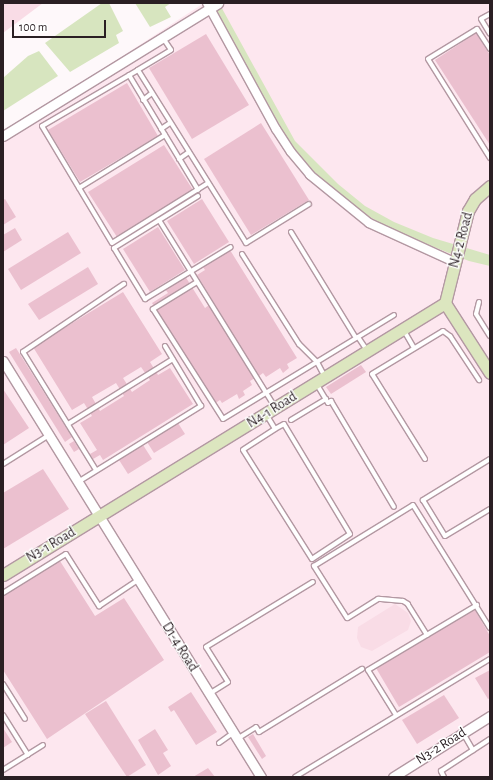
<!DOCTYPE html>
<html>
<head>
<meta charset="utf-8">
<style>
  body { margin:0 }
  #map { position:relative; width:493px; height:780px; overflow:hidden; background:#fef8fa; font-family:"Alegreya Sans",sans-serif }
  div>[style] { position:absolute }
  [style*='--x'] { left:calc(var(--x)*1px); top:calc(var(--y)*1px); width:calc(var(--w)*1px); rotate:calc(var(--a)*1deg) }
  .built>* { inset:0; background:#fde7ef }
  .green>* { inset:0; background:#f9dce6 }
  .water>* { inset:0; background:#d7e5bf }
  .building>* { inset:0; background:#ebc0cf }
  .roads { filter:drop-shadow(1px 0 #b398a2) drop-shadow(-1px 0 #b398a2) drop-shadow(0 1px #b398a2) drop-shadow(0 -1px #b398a2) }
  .service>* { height:4px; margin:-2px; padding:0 2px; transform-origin:2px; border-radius:2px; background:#fff }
  .minor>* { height:8px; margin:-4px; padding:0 4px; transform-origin:4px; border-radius:4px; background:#fff }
  .tertiary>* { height:9px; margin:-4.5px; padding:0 4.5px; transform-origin:4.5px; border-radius:4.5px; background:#fff }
  .secondary>* { height:11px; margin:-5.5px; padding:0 5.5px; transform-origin:5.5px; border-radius:5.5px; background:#dce6bf }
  span { translate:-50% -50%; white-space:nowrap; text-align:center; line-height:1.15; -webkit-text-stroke:3px #fff; paint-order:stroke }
  .street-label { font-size:14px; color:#2a1f23 }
  .frame { position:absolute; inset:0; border:4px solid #2a1f23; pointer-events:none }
  .scale { position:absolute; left:12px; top:20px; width:94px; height:18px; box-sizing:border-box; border:2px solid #2a1f23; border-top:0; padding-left:5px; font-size:12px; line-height:14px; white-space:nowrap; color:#2a1f23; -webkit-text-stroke:3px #fff; paint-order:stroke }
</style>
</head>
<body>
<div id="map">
  <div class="built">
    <i style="clip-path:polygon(204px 3px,490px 3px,490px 777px,3px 777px,3px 134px)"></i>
  </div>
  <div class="green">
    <i style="clip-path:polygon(3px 3px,43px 3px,3px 33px)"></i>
    <i style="clip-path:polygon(395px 604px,408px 613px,411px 621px,408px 630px,372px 651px,361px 647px,357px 638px,358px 627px)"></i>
  </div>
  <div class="water">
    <i style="clip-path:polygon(102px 3px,109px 3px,123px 31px,116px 35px,119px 43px,70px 72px,45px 43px)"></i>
    <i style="clip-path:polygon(135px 3px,171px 3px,165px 7px,171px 17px,150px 27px)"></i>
    <i style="clip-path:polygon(212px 3px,219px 3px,295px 141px,338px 184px,365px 206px,394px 222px,433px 238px,490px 255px,490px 266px,469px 261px,394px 231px,368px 216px,310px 169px,291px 146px)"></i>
    <i style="clip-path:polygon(39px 51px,58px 76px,3px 111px,3px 78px,28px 56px)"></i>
  </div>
  <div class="building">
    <i style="clip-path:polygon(476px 33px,490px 55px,490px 145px,435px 60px)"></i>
    <i style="clip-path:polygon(206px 34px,249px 105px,192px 139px,149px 68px)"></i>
    <i style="clip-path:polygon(127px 83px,158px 136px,80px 182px,48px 130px)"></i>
    <i style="clip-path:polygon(261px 123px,309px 200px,251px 235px,204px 159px)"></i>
    <i style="clip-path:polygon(164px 145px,193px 190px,117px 237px,88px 192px)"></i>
    <i style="clip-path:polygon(5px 199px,16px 217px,3px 225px,3px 200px)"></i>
    <i style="clip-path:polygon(202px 199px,229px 242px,194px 264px,167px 221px)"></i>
    <i style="clip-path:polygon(158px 227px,185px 270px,150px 292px,123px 249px)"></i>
    <i style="clip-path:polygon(15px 228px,22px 240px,3px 252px,3px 235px)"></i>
    <i style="clip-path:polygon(68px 232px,81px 253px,21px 290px,8px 269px)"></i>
    <i style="clip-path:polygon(evenodd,230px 250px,297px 358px,287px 364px,289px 368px,283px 373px,280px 368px,266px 377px,263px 373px,259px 376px,249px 361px,245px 364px,255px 378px,250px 381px,252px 385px,243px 391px,245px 395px,239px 399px,237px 394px,222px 403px,220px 400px,214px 404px,152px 303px,168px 293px,165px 289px,185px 276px,205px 308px,209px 305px,221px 324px,225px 321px,197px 275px,205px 270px,203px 267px,230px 250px,230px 330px,245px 354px,240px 356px,226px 332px,230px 330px)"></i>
    <i style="clip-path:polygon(88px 267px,98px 284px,39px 320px,28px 304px)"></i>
    <i style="clip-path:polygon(evenodd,123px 292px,162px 354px,150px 362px,158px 375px,170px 368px,193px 404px,103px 460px,100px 455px,93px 459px,90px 454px,97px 450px,80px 423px,92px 416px,84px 403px,72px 410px,33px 347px,123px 292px,141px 367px,150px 380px,132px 392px,123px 378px,141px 367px,123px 292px,116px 383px,124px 396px,100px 411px,92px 397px,116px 383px)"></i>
    <i style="clip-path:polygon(16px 348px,72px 437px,65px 442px,9px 352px)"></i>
    <i style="clip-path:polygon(361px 365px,366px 372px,331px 394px,326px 387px)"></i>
    <i style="clip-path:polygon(3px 389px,29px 428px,3px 445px)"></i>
    <i style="clip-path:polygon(178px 423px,185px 434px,154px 453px,147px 442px)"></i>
    <i style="clip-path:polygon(74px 441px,79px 449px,74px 452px,69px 444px)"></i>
    <i style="clip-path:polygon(143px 445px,152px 459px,128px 474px,119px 460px)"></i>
    <i style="clip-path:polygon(43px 469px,69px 509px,3px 549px,3px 493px)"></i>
    <i style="clip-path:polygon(60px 561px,95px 616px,124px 598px,164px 660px,47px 739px,3px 670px,3px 596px)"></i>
    <i style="clip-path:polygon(474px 608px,490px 636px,490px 652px,399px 707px,376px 668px)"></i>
    <i style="clip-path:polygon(490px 670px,490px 698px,488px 699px,475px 678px)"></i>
    <i style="clip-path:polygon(191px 692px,217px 732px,196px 745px,174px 710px,171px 712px,168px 707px)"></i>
    <i style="clip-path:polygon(444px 695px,459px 718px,417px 744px,402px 720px)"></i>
    <i style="clip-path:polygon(106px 701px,146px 765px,127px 777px,85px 714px)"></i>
    <i style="clip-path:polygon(3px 728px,12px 742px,3px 748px)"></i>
    <i style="clip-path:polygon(155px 729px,168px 750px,163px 753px,171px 766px,158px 775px,138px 740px)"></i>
    <i style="clip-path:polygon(253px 734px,266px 756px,262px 759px,248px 737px)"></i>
    <i style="clip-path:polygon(208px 768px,215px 777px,193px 777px)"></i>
  </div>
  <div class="roads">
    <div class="service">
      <i style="--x:490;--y:14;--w:10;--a:151"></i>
      <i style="--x:481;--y:19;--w:17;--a:59"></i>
      <i style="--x:163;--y:38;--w:14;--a:56"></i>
      <i style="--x:171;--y:50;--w:39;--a:149"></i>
      <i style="--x:138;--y:70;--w:204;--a:58"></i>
      <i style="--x:246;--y:243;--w:74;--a:-31.8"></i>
      <i style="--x:490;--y:49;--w:24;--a:-123"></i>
      <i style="--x:477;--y:29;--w:57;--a:148.5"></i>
      <i style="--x:428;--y:59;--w:117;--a:57.9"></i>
      <i style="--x:138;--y:70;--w:111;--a:149.7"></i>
      <i style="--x:42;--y:126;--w:136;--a:59.1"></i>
      <i style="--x:112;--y:243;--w:113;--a:-32"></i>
      <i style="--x:129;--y:75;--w:134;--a:59"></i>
      <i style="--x:143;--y:100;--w:11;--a:-38"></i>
      <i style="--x:161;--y:129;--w:11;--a:-34"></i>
      <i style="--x:179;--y:159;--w:12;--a:-35"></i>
      <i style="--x:79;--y:188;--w:101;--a:-31.6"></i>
      <i style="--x:198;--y:196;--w:99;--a:148.2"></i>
      <i style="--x:114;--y:248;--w:60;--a:58.7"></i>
      <i style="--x:145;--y:299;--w:100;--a:-31.2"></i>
      <i style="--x:159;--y:220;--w:220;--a:58.2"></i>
      <i style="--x:291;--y:232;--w:124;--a:58.5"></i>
      <i style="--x:242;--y:254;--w:107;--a:57.7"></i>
      <i style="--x:299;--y:344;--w:25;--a:45"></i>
      <i style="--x:317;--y:362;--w:17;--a:62"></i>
      <i style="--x:197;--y:282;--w:52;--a:148.5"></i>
      <i style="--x:153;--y:309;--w:130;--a:57.5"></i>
      <i style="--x:223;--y:419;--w:200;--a:-31.3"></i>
      <i style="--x:479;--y:302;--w:12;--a:104"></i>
      <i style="--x:476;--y:314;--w:26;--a:58"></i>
      <i style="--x:403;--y:329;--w:22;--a:60"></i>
      <i style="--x:358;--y:337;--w:14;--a:56"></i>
      <i style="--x:316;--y:383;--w:23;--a:59"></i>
      <i style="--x:328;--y:403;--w:4;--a:-34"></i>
      <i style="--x:331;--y:401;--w:123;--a:59.3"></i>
      <i style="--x:266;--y:414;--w:17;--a:59"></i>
      <i style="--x:275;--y:429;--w:38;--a:147"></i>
      <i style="--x:243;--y:450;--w:129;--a:57.7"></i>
      <i style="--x:312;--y:559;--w:45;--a:-33.3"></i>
      <i style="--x:350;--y:534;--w:128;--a:-121"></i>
      <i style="--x:284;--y:424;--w:10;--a:151"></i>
      <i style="--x:291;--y:420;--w:41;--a:-31"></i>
      <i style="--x:68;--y:424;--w:123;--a:-31.8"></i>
      <i style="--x:425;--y:459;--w:100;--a:-121.9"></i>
      <i style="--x:372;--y:374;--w:83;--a:-31.2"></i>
      <i style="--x:443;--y:331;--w:9;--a:36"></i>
      <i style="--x:450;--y:336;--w:53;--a:56.6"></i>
      <i style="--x:490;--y:459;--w:79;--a:148.5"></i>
      <i style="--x:423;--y:500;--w:42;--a:58.6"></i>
      <i style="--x:445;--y:536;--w:52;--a:-31"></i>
      <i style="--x:3;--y:464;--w:54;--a:-32.2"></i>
      <i style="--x:96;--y:470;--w:139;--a:-121.7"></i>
      <i style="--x:23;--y:352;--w:122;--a:-34"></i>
      <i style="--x:78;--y:482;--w:145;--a:-31.7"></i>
      <i style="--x:201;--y:406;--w:70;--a:-121"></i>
      <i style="--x:3;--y:593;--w:74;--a:-31.8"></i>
      <i style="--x:66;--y:554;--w:62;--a:57.6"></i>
      <i style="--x:99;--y:606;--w:47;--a:-33.7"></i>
      <i style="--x:427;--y:635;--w:36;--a:-122"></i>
      <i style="--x:408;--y:604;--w:6;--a:-149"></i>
      <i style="--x:403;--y:601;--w:25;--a:-175"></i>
      <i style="--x:378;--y:599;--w:36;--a:148"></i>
      <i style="--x:347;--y:618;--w:62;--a:-122.4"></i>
      <i style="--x:314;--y:566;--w:116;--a:-31.6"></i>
      <i style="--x:413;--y:505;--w:145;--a:58"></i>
      <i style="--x:3;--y:684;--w:41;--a:57.8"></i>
      <i style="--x:209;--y:694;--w:22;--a:-32"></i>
      <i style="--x:228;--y:682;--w:41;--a:-122.2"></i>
      <i style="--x:206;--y:647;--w:125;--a:-31.3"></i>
      <i style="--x:3;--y:715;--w:47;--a:58"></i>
      <i style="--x:396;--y:715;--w:53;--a:-121.9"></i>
      <i style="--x:368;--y:670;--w:127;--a:-30.8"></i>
      <i style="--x:463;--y:733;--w:20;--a:60"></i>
      <i style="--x:237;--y:739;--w:22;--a:-32"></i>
      <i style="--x:256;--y:727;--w:6;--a:59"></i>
      <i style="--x:259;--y:732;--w:121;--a:-31.5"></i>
      <i style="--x:219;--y:743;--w:17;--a:-36"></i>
      <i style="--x:3;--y:770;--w:47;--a:-32"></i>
      <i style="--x:295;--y:777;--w:228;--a:-31.2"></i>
      <i style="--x:444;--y:777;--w:7;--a:-117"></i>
      <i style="--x:441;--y:771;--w:59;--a:-33.1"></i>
    </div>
    <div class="minor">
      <i style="--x:207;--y:3;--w:144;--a:61.3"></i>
      <i style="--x:276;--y:129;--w:27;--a:57"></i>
      <i style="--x:291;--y:152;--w:30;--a:50"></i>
      <i style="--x:310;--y:175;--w:76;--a:39.1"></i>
      <i style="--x:369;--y:223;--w:94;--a:24.6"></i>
    </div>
    <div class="tertiary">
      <i style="--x:3;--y:136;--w:253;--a:-31.7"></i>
      <i style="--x:3;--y:361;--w:490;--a:58.2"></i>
      <i style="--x:393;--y:777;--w:115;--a:-32.2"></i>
    </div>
    <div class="secondary">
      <i style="--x:445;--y:303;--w:95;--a:-76"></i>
      <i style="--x:468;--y:211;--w:14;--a:-60"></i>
      <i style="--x:475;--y:199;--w:20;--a:-41"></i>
      <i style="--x:445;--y:303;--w:83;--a:57.3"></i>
      <i style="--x:3;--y:575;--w:519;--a:-31.61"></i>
    </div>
  </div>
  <div class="street-label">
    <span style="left:461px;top:240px;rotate:-75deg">N4-2 Road</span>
    <span style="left:272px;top:410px;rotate:-32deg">N4-1 Road</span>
    <span style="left:51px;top:545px;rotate:-31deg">N3-1 Road</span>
    <span style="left:180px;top:647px;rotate:58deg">D1-4 Road</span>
    <span style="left:441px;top:746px;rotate:-32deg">N3-2 Road</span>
  </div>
  <div class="frame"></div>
  <div class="scale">100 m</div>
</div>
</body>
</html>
